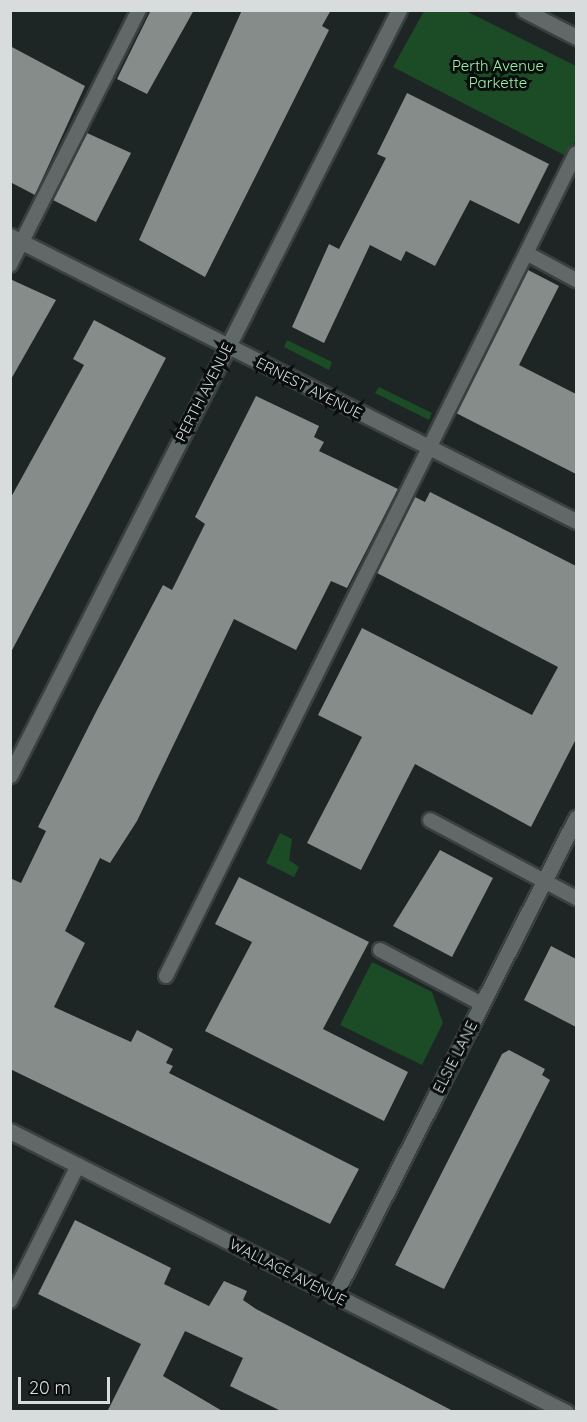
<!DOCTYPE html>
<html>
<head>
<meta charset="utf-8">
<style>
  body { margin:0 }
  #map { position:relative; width:587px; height:1422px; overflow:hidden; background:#1e2525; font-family:Quicksand,sans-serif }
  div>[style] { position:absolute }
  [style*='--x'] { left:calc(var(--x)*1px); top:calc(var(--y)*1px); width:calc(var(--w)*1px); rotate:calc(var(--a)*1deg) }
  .green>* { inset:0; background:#1b4c25 }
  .building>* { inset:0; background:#858c89 }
  .roads { filter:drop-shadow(2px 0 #3a3f3f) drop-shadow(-2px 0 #3a3f3f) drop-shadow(0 2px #3a3f3f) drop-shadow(0 -2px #3a3f3f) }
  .lane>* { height:14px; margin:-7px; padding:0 7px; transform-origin:7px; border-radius:7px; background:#616868 }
  .street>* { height:15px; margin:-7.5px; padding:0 7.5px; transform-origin:7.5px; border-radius:7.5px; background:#616868 }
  span { translate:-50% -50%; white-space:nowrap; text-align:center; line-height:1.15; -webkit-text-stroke:6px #0a0d0d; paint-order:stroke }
  .park-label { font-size:15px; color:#99f3a5 }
  .street-label { font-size:15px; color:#d8dcdc }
  .frame { position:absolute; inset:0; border:12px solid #d8dcdc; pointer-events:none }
  .scale { position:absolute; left:18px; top:1377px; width:92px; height:27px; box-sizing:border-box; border:3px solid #d8dcdc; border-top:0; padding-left:8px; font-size:18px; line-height:21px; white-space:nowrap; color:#d8dcdc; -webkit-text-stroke:4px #0a0d0d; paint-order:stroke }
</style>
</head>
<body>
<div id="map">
  <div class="green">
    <i style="clip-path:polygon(424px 11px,466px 11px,576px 66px,576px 139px,568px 157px,393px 67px)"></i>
    <i style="clip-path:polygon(287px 340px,332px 362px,329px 370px,284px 347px)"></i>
    <i style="clip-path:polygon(379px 387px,432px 413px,429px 420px,375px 393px)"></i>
    <i style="clip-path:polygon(280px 833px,292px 839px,289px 860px,299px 867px,294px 877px,266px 863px)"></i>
    <i style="clip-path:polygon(372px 962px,432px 992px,443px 1023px,422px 1065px,340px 1025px)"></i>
  </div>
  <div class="building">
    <i style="clip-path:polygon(151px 10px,194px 10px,147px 94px,117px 79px)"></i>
    <i style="clip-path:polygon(242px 10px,331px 10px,322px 26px,329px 30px,205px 277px,139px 240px)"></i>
    <i style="clip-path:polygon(10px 46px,85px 86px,35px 195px,10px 182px)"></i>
    <i style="clip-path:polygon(407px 93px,549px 164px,519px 224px,470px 200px,435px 266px,406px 251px,401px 261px,370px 245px,324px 343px,292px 327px,329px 244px,339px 249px,386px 158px,377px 154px)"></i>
    <i style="clip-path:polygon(87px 133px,131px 153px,96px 222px,53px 200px)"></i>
    <i style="clip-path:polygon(528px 270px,559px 286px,519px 365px,576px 394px,576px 474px,456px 413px)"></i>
    <i style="clip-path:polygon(10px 279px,56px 300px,10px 381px)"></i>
    <i style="clip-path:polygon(94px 320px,166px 358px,10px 654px,10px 499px,84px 365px,73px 359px)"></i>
    <i style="clip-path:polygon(256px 396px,319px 426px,314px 437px,324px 442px,319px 451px,398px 489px,347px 588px,331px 581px,296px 650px,234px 619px,137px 821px,110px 863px,100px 858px,65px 931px,85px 943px,54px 1007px,131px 1042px,137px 1030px,173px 1049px,166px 1063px,173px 1066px,169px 1073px,359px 1169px,330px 1224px,10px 1069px,10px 878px,21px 883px,46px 831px,38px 827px,97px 710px,163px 585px,172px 590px,205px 524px,195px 517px)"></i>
    <i style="clip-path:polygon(430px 492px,576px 566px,576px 739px,531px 827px,415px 764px,361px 870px,307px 843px,362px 737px,318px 715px,362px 628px,532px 715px,558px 667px,377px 573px,415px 497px,425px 502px)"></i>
    <i style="clip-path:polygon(440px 850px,493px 878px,452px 957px,393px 926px)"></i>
    <i style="clip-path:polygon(239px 877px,369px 942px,323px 1029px,408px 1072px,384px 1121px,205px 1031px,252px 942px,215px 924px)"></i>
    <i style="clip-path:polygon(551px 946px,576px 959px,576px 1027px,524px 1000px)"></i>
    <i style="clip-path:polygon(509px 1050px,545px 1069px,542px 1075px,550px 1080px,444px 1289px,395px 1265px,502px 1054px)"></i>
    <i style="clip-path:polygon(75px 1220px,171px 1268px,164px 1284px,209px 1306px,224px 1281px,247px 1291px,243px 1300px,256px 1309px,455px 1412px,283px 1412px,230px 1386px,243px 1358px,185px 1331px,163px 1376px,224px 1412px,107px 1412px,141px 1344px,38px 1294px)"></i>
  </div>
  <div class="roads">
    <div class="lane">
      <i style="--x:528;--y:254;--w:55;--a:28.4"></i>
      <i style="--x:10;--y:265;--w:286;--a:-63.2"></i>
      <i style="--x:430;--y:820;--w:166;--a:28.1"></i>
      <i style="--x:380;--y:950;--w:115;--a:27.9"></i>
      <i style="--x:166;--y:976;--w:919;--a:-63.52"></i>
      <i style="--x:10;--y:1301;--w:152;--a:-63.4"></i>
    </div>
    <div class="street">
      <i style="--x:524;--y:10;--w:59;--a:27.4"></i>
      <i style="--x:10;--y:236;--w:634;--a:26.73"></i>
      <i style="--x:10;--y:775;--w:858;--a:-63.05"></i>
      <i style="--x:10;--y:1131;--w:623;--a:26.81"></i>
      <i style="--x:334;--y:1296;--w:536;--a:-63.15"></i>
    </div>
  </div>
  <div class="park-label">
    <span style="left:498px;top:74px">Perth Avenue<br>Parkette</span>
  </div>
  <div class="street-label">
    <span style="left:309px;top:388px;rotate:27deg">ERNEST AVENUE</span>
    <span style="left:204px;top:392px;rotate:-63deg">PERTH AVENUE</span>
    <span style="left:455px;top:1057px;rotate:-63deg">ELSIE LANE</span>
    <span style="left:288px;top:1272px;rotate:27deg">WALLACE AVENUE</span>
  </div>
  <div class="frame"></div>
  <div class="scale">20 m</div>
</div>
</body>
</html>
